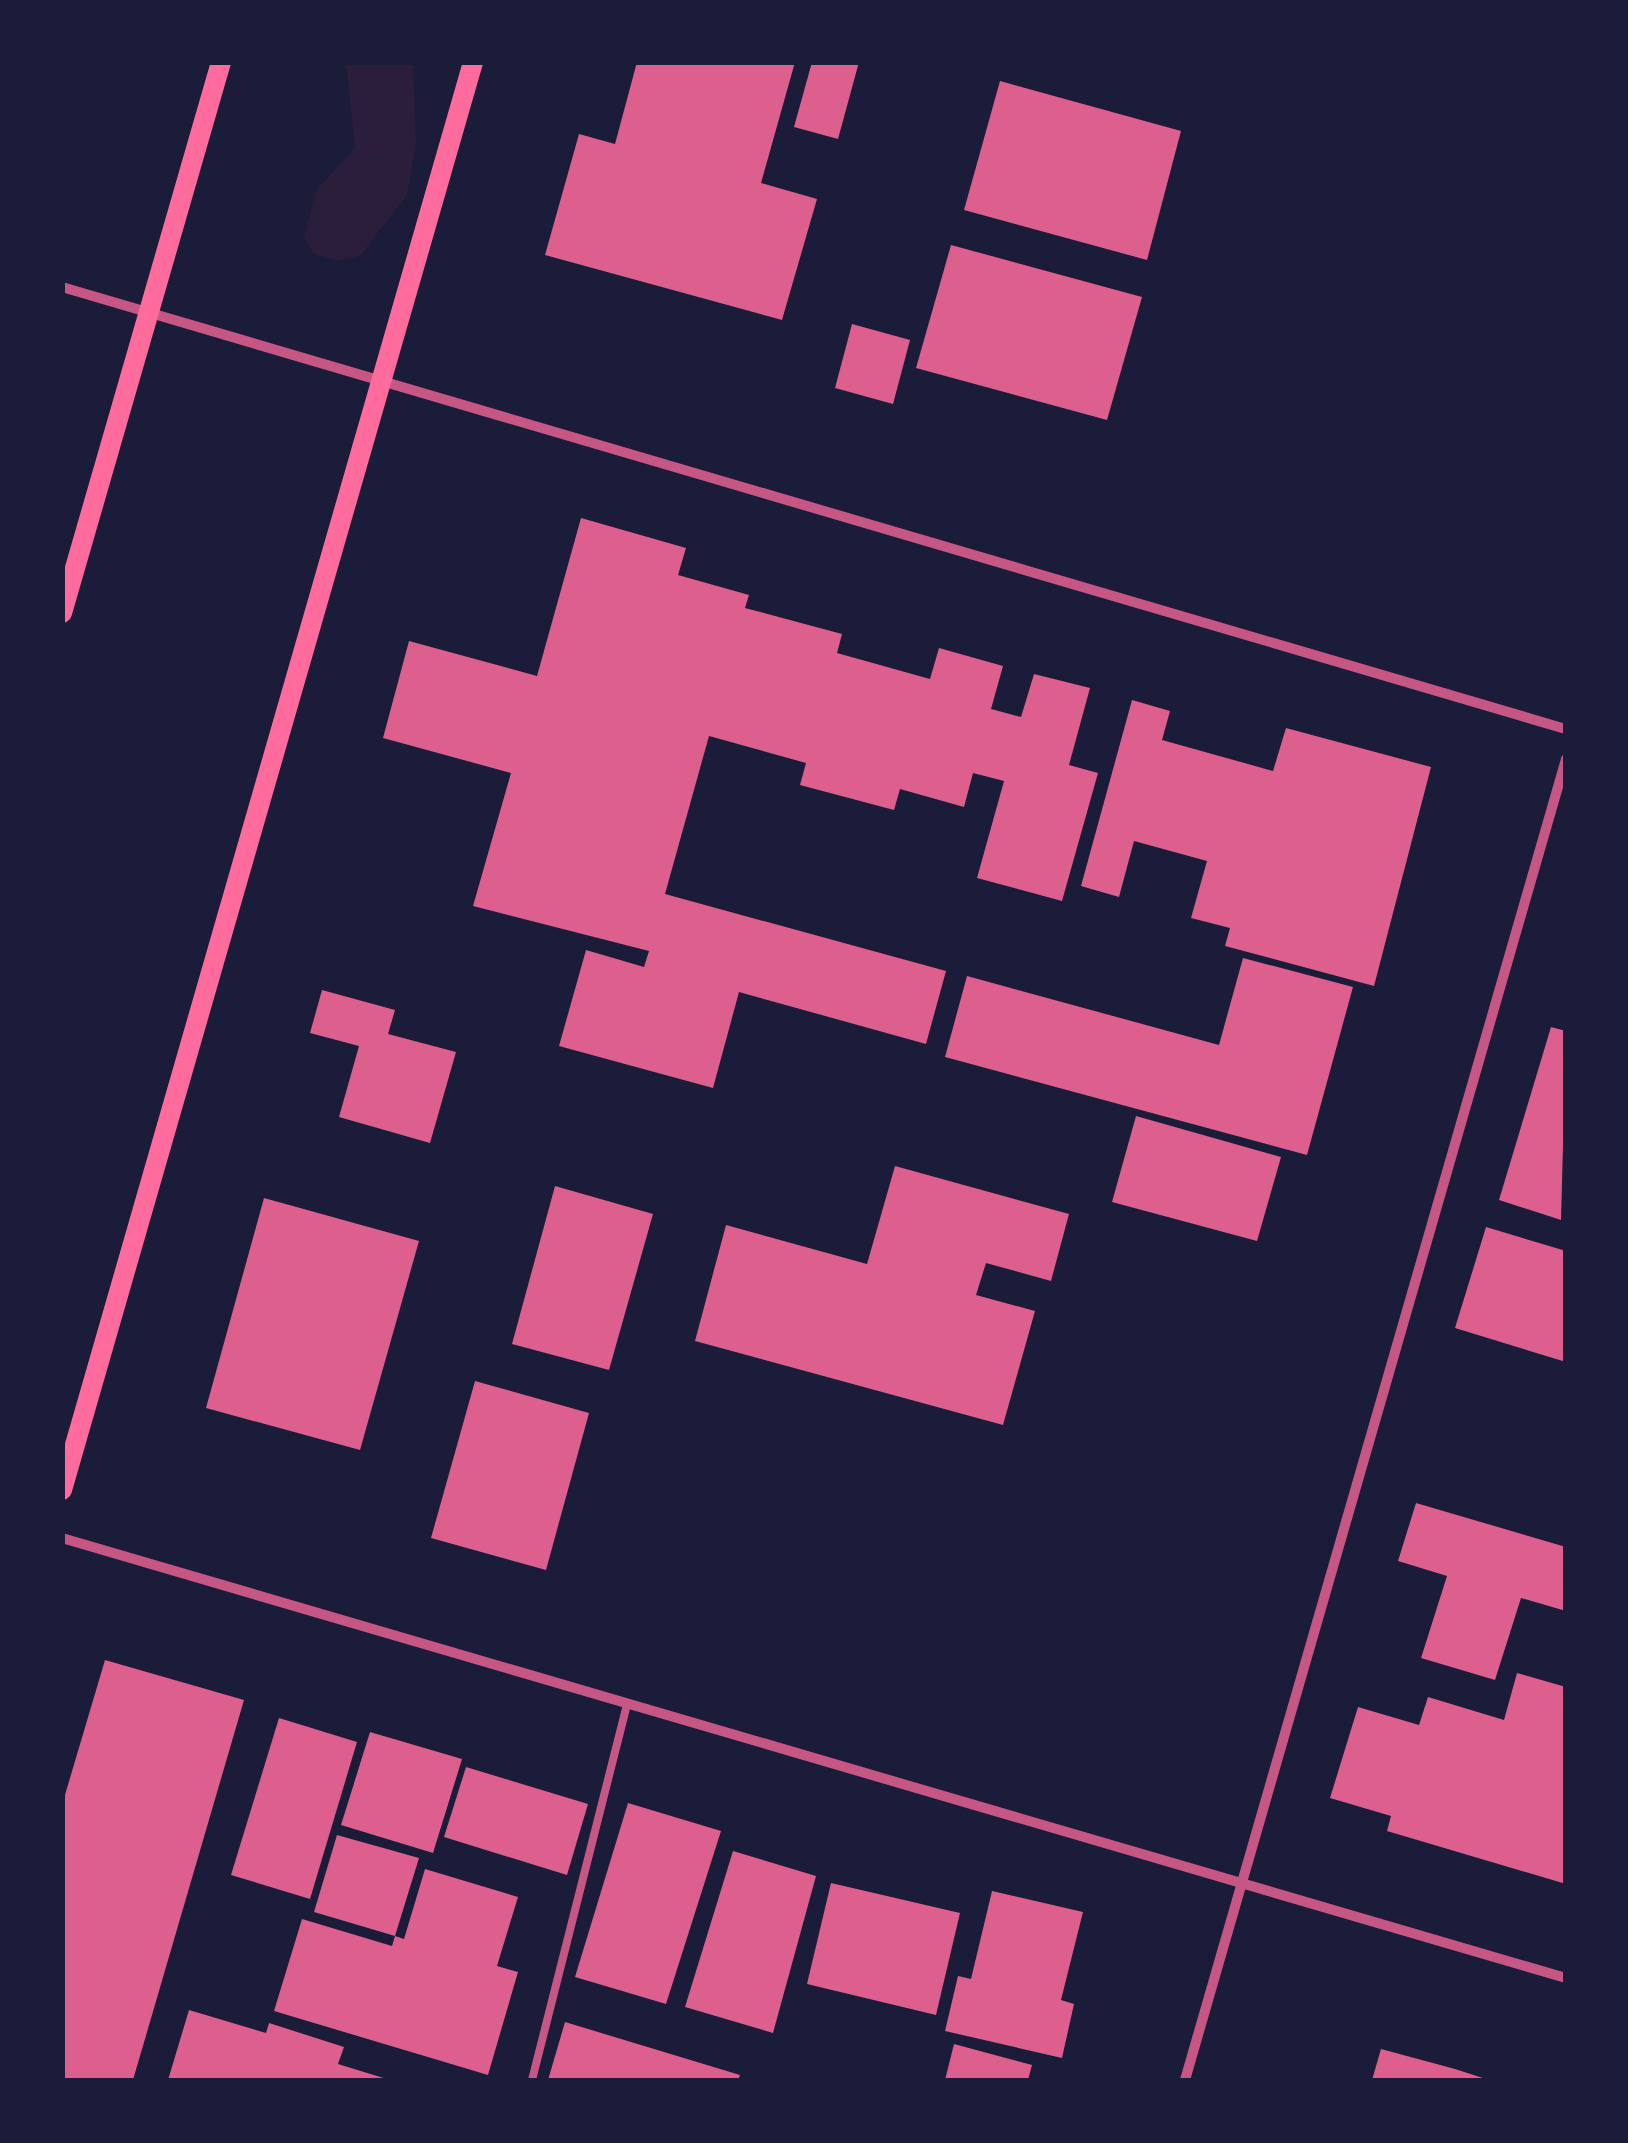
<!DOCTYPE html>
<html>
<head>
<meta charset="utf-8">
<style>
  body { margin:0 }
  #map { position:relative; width:1628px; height:2143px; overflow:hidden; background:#1b1b3a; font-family:Montserrat,sans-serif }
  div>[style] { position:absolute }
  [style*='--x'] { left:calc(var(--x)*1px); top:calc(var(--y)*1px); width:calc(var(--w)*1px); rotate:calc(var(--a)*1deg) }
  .green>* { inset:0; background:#2a1e3b }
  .building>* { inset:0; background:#dd5f8e }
  .service>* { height:8px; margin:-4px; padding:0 4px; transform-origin:4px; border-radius:4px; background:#c65784 }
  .minor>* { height:10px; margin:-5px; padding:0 5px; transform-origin:5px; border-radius:5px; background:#c65784 }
  .secondary>* { height:20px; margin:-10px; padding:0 10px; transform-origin:10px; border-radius:10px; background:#ff6b9d }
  span { translate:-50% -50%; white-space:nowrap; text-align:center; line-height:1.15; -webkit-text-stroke:10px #1b1b3a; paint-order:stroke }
  .frame { position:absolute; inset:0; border:65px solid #1b1b3a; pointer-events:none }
</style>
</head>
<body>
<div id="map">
  <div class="green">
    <i style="clip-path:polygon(346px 63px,413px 63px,416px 143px,407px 195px,360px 256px,336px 261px,313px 253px,304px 237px,316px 190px,355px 148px)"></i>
  </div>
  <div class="building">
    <i style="clip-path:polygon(637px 62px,795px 62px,761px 183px,817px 199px,782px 320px,545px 255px,579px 134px,615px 144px)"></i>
    <i style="clip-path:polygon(812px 62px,859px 62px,838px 139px,794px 127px)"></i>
    <i style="clip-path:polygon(1000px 81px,1181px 131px,1147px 260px,964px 210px)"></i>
    <i style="clip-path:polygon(951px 245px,1142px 297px,1107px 420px,916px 368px)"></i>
    <i style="clip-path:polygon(852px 324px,910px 340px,893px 404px,835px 388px)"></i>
    <i style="clip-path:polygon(581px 518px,686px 548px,678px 575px,749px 595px,745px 608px,842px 634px,837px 653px,930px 679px,939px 648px,1003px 666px,991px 709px,1021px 717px,1034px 674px,1090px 688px,1069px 765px,1098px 773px,1062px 901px,977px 878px,1004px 781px,973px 773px,964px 807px,900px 789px,894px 810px,800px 785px,806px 763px,709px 736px,665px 894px,946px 971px,926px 1044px,739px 992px,713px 1088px,559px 1046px,586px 950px,644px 967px,649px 951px,473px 906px,511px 773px,383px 738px,409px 641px,537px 676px)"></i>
    <i style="clip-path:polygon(1132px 700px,1170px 711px,1162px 740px,1273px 771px,1286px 728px,1431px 767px,1374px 986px,1225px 946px,1230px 928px,1191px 918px,1207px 861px,1134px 841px,1119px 897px,1081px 886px)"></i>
    <i style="clip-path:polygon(1243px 958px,1353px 987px,1307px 1155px,945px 1057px,967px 976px,1219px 1045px)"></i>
    <i style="clip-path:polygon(322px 990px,395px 1010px,388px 1034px,456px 1052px,430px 1143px,339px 1117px,359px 1046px,310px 1033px)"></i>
    <i style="clip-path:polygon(1551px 1027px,1566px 1031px,1561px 1220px,1499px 1200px)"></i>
    <i style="clip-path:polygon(1136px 1116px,1281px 1157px,1257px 1241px,1112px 1202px)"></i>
    <i style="clip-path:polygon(895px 1166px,1069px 1214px,1051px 1281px,986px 1263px,976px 1295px,1035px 1311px,1003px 1425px,695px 1341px,726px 1225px,867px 1264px)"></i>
    <i style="clip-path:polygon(555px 1186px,653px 1214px,609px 1370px,512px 1344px)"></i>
    <i style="clip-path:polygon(264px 1198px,419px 1241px,360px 1450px,206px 1408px)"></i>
    <i style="clip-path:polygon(1486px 1227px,1566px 1251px,1566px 1362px,1455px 1328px)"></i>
    <i style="clip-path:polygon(475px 1381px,589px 1413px,546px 1570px,431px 1538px)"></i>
    <i style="clip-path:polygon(1416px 1503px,1566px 1547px,1566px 1611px,1521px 1598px,1495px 1680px,1421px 1658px,1447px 1576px,1398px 1561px)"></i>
    <i style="clip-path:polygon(105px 1660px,244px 1700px,133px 2080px,62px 2080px,62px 1805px)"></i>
    <i style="clip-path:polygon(1517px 1673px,1566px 1687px,1566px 1884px,1387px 1831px,1391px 1816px,1330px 1798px,1358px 1707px,1419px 1725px,1428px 1697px,1504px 1720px)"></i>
    <i style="clip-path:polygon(279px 1718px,357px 1742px,310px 1899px,231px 1875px)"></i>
    <i style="clip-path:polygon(370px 1732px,462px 1759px,433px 1853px,341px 1825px)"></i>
    <i style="clip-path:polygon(466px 1767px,588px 1804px,567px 1875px,444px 1837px)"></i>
    <i style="clip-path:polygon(628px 1803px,721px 1831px,666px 2004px,575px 1977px)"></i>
    <i style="clip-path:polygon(337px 1835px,419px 1858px,395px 1936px,314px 1912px)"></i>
    <i style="clip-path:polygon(733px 1851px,816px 1876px,773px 2033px,685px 2007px)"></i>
    <i style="clip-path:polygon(425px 1869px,518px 1897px,497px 1966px,518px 1972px,488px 2075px,274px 2011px,302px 1919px,392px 1946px,395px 1936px,404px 1939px)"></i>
    <i style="clip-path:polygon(831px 1883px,960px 1913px,936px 2015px,807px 1984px)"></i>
    <i style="clip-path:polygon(992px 1891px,1083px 1912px,1061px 2000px,1074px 2004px,1062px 2058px,945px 2031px,958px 1976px,971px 1979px)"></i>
    <i style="clip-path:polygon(189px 2010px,266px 2033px,269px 2023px,344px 2047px,338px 2064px,390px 2080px,168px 2080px)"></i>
    <i style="clip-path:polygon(565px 2022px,740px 2075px,738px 2080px,548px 2080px)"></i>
    <i style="clip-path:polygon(954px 2044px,1032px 2065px,1028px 2080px,945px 2080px)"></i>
    <i style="clip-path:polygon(1381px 2049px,1455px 2069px,1489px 2080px,1372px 2080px)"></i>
  </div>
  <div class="service">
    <i style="--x:532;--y:2080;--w:387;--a:-75.8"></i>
  </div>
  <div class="minor">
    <i style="--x:62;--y:287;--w:1568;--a:16.38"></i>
    <i style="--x:62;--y:1538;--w:1567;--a:16.31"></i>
    <i style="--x:1185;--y:2080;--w:1375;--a:-73.91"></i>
  </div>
  <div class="secondary">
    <i style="--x:62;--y:613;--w:573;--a:-73.9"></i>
    <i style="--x:62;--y:1490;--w:1486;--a:-73.94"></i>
  </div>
  <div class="frame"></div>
</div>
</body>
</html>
